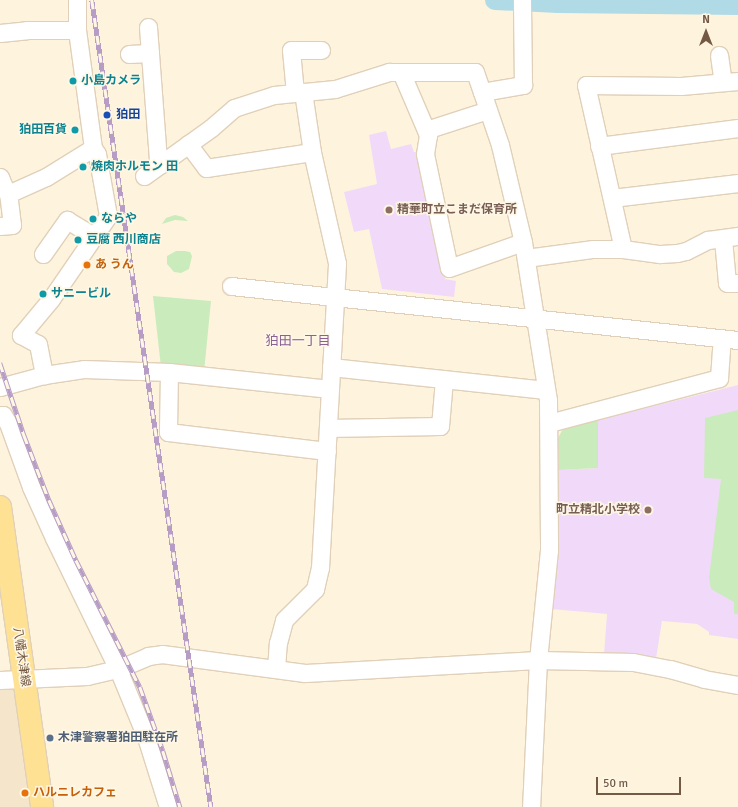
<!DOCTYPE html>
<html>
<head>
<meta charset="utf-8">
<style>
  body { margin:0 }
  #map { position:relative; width:738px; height:807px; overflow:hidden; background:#fef4dd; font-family:Signika,"Noto Sans JP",sans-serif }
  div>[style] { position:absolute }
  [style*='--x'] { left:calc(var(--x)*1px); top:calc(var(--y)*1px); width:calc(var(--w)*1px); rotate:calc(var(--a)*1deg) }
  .residential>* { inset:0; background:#f5e6cb }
  .education>* { inset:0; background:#f1daf9 }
  .green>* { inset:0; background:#caebbc }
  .river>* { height:20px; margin:-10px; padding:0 10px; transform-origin:10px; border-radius:10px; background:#b1dae7 }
  .roads { filter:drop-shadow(1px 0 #e1d0b9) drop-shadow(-1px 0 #e1d0b9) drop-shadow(0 1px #e1d0b9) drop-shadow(0 -1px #e1d0b9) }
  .minor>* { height:17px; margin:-8.5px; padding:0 8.5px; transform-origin:8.5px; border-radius:8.5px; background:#fff }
  .major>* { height:22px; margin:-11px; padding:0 11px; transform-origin:11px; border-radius:11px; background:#ffe193 }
  .rail>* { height:4.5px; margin-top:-2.25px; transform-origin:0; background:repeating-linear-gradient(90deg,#fff7e5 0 9px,#b79dc6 0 18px); box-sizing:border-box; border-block:1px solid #b79dc6 }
  .dots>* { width:11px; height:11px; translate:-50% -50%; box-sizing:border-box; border:2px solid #fff7e5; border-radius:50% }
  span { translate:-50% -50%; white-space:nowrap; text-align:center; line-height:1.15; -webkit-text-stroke:3px #fff7e5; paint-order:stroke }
  .culture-label { font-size:12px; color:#0d838f; font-weight:700 }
  .left { translate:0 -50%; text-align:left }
  .right { translate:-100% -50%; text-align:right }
  .transit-label { font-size:12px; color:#164399; font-weight:700 }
  .education-label { font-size:12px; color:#785e54; font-weight:700 }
  .food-label { font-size:12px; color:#c56008; font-weight:700 }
  .street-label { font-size:12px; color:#745a45 }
  .service-label { font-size:12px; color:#4e5e75; font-weight:700 }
  .neighbourhood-label { font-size:13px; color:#8a6098 }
  .north { position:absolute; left:686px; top:12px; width:40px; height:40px; -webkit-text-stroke:3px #fff7e5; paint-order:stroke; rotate:0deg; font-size:11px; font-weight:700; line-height:16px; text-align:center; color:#745a45 }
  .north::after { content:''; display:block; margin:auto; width:14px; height:18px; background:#745a45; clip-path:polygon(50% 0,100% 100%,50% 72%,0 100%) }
  .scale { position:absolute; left:596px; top:777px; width:85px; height:18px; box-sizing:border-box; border:2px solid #745a45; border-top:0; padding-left:5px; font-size:12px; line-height:14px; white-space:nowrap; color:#745a45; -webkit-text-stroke:3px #fff7e5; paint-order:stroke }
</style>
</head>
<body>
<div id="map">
  <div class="residential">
    <i style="clip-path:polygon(16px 684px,38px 807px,0 807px,0 685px)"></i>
  </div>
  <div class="education">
    <i style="clip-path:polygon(386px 131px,391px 149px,411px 144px,414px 152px,417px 152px,445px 279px,456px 281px,454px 297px,382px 289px,369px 229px,354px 232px,344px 192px,377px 184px,369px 135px)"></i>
    <i style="clip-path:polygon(738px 385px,738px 639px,709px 635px,709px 632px,697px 624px,662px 621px,656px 659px,604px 654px,607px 614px,551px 609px,557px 550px,559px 470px,598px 468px,598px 420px)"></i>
  </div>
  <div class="green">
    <i style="clip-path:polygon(175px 215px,183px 217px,188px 221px,175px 220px,162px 224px,166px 218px)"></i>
    <i style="clip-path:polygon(176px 251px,185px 251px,190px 252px,192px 256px,189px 269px,181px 273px,174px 272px,167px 264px,167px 256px)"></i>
    <i style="clip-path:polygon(153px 296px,211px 301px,204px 372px,161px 367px)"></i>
    <i style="clip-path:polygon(738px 410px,738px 614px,734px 614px,734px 602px,711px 589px,709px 578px,721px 479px,704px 478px,705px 418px)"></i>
    <i style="clip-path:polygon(598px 417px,598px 468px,559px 470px,558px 438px,564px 427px)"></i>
  </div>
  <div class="river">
    <i style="--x:495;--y:0;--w:63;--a:2.7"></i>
    <i style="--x:558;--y:3;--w:180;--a:0.6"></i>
  </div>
  <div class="roads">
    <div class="minor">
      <i style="--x:77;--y:0;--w:30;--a:90"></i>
      <i style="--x:77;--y:30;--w:119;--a:82.3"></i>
      <i style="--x:93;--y:148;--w:7;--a:56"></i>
      <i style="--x:97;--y:154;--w:63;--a:79.9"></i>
      <i style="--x:108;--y:216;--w:101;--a:124.5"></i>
      <i style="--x:51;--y:299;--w:47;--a:129.8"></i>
      <i style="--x:21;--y:335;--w:19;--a:28"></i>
      <i style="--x:38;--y:344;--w:32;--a:79"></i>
      <i style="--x:44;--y:375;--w:40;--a:-8.5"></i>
      <i style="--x:84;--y:369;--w:85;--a:2"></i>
      <i style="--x:169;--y:372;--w:162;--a:6"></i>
      <i style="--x:148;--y:27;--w:132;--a:85.7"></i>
      <i style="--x:158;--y:159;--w:6;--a:59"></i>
      <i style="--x:0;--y:33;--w:27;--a:-6"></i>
      <i style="--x:27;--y:30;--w:50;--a:0"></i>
      <i style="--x:129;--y:54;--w:21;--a:-3"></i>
      <i style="--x:719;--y:55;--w:27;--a:82"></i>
      <i style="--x:401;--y:72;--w:69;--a:66.8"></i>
      <i style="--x:428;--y:135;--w:19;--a:99"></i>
      <i style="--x:425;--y:154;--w:116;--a:78.1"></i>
      <i style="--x:449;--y:268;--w:78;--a:-19.4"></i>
      <i style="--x:482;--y:92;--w:56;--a:71.2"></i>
      <i style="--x:500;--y:145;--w:100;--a:76.7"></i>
      <i style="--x:523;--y:242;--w:160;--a:81"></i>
      <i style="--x:548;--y:400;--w:150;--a:89.6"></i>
      <i style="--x:549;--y:550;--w:111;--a:95.7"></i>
      <i style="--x:538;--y:660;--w:95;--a:1.2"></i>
      <i style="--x:633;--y:662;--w:38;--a:11"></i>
      <i style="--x:670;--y:669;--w:35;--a:16"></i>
      <i style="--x:704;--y:679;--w:35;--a:10"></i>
      <i style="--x:295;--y:93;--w:43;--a:-95.3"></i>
      <i style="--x:291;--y:50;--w:30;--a:0"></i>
      <i style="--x:426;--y:130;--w:65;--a:-17.9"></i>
      <i style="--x:188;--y:144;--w:30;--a:53"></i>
      <i style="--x:206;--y:168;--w:107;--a:-8.6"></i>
      <i style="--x:599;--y:146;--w:140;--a:-7.4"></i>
      <i style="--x:144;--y:176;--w:82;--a:-35.6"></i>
      <i style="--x:211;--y:128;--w:30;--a:-41"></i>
      <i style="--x:234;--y:108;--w:42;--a:-18"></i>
      <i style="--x:274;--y:95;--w:61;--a:-5.6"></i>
      <i style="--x:335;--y:89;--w:57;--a:-17.5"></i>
      <i style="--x:389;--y:72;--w:86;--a:0"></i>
      <i style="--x:475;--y:72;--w:21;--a:71"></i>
      <i style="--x:482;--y:92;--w:42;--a:-9.7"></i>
      <i style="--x:523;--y:85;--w:85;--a:-90.7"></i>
      <i style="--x:0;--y:177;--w:9;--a:69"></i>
      <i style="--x:3;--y:185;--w:10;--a:61"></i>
      <i style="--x:612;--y:198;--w:127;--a:-6.8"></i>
      <i style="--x:0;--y:226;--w:12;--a:-5"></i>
      <i style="--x:12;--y:225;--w:31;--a:-97"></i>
      <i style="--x:8;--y:194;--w:42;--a:-24.1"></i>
      <i style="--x:46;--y:177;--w:55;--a:-31.7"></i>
      <i style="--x:723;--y:239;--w:44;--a:84.8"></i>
      <i style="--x:727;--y:283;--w:11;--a:0"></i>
      <i style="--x:623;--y:249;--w:168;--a:-102.7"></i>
      <i style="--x:586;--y:85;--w:95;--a:0.6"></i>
      <i style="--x:681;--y:86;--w:57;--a:-5"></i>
      <i style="--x:43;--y:254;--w:42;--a:-54.8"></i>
      <i style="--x:67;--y:220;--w:31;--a:31"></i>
      <i style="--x:526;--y:258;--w:68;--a:-7.7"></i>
      <i style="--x:593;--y:249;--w:30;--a:0"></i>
      <i style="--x:623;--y:249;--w:37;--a:8"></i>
      <i style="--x:660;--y:254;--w:17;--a:-3"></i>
      <i style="--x:677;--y:253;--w:9;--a:-13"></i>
      <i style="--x:686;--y:251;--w:25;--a:-27"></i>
      <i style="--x:708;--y:240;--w:30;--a:-8"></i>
      <i style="--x:231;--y:286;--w:510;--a:6.08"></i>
      <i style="--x:331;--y:367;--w:216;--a:6.1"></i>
      <i style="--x:169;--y:372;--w:60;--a:91"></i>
      <i style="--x:168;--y:432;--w:160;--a:6.8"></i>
      <i style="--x:0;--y:387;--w:46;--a:-15.3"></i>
      <i style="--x:0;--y:415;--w:3;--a:0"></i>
      <i style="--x:3;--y:415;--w:9;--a:58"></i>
      <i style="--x:8;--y:423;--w:68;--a:70.2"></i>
      <i style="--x:31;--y:487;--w:56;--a:65.7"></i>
      <i style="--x:54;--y:538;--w:146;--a:64"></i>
      <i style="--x:118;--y:669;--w:74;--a:67.6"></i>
      <i style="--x:146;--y:737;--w:73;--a:72.6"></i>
      <i style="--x:549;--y:423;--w:176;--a:-14.8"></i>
      <i style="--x:719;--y:378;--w:39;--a:-86"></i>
      <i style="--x:328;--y:428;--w:112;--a:-1"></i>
      <i style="--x:440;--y:426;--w:47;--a:-85.1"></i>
      <i style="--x:276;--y:669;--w:26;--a:-86"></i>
      <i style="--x:278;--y:643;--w:24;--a:-75"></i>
      <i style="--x:284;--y:620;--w:44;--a:-45"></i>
      <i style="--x:315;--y:589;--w:22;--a:-77"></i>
      <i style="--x:320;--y:568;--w:305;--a:-86.8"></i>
      <i style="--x:337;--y:263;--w:114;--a:-102.7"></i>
      <i style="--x:312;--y:152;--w:61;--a:-98.5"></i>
      <i style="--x:0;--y:680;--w:87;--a:-2.6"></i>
      <i style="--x:87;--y:676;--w:32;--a:-13"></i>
      <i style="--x:118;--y:669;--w:33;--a:-23"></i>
      <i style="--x:148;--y:656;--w:14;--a:-8"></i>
      <i style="--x:162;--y:654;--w:144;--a:7.6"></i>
      <i style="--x:305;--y:673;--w:233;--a:-3.2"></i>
      <i style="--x:538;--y:660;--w:147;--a:92.7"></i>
    </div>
    <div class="major">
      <i style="--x:0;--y:507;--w:303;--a:82"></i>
    </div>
  </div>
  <div class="rail">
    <i style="--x:92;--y:0;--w:816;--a:81.61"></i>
    <i style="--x:0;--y:363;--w:76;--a:71.6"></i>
    <i style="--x:24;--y:435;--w:70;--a:69"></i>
    <i style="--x:49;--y:500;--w:66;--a:65.8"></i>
    <i style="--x:76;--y:560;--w:142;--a:63.3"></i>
    <i style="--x:140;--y:687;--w:68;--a:70.2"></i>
    <i style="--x:163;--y:751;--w:59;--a:73.1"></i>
  </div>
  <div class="dots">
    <i style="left:73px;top:81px;background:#0f9aa8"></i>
    <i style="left:107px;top:115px;background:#1a4fb4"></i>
    <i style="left:75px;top:130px;background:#0f9aa8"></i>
    <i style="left:83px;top:167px;background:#0f9aa8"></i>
    <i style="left:389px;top:210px;background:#8d6e63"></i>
    <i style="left:93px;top:219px;background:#0f9aa8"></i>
    <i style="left:78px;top:240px;background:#0f9aa8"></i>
    <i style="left:87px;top:265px;background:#e8710a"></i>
    <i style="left:43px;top:294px;background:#0f9aa8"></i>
    <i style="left:648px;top:510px;background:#8d6e63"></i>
    <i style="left:50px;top:738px;background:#5c6f8a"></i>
    <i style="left:25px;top:793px;background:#e8710a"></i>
  </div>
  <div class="culture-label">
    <span class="left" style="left:81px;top:81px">小島カメラ</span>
    <span class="right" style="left:67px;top:130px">狛田百貨</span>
    <span class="left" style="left:91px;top:167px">焼肉ホルモン 田</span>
    <span class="left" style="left:101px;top:219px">ならや</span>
    <span class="left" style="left:86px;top:240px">豆腐 西川商店</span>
    <span class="left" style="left:51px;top:294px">サニービル</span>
  </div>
  <div class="transit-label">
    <span class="left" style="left:116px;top:115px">狛田</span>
  </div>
  <div class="education-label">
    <span class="left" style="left:397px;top:210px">精華町立こまだ保育所</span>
    <span class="right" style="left:640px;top:510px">町立精北小学校</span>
  </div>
  <div class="food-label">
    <span class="left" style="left:95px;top:265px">あ うん</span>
    <span class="left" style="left:33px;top:793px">ハルニレカフェ</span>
  </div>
  <div class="street-label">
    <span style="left:21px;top:657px;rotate:82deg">八幡木津線</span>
  </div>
  <div class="service-label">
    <span class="left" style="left:58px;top:738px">木津警察署狛田駐在所</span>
  </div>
  <div class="neighbourhood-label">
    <span style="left:298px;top:341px">狛田一丁目</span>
  </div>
  <div class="north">N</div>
  <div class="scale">50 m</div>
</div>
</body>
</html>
